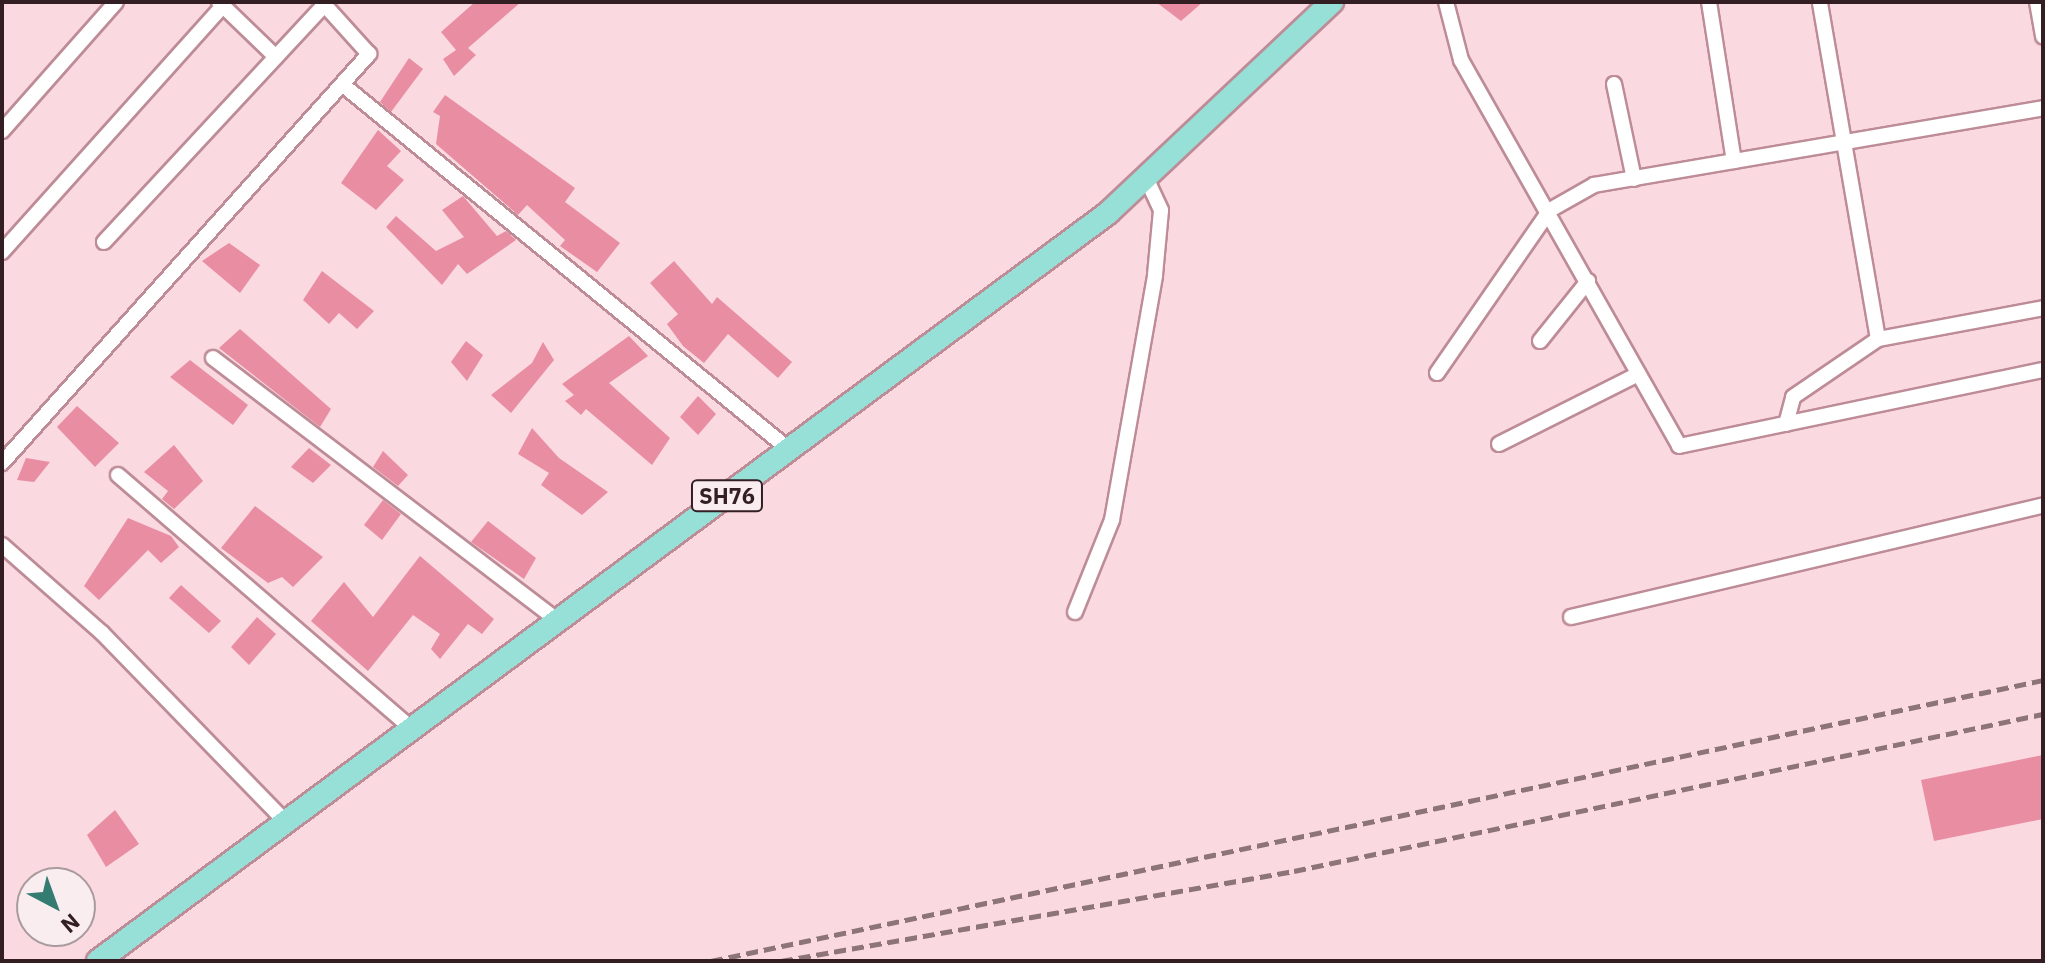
<!DOCTYPE html>
<html>
<head>
<meta charset="utf-8">
<style>
  body { margin:0 }
  #map { position:relative; width:2045px; height:963px; overflow:hidden; background:#fadae0; font-family:"IBM Plex Sans",sans-serif }
  div>[style] { position:absolute }
  [style*='--x'] { left:calc(var(--x)*1px); top:calc(var(--y)*1px); width:calc(var(--w)*1px); rotate:calc(var(--a)*1deg) }
  .building>* { inset:0; background:#e98da3 }
  .roads { filter:drop-shadow(2px 0 #bd8c97) drop-shadow(-2px 0 #bd8c97) drop-shadow(0 2px #bd8c97) drop-shadow(0 -2px #bd8c97) }
  .minor>* { height:14px; margin:-7px; padding:0 7px; transform-origin:7px; border-radius:7px; background:#fff }
  .primary>* { height:22px; margin:-11px; padding:0 11px; transform-origin:11px; border-radius:11px; background:#97e0d7 }
  .rail>* { height:5px; margin-top:-2.5px; transform-origin:0; background:repeating-linear-gradient(90deg,#8d7479 0 12px,transparent 0 18px) }
  span { translate:-50% -50%; white-space:nowrap; text-align:center; line-height:1.15; -webkit-text-stroke:6px #f9edf0; paint-order:stroke }
  .shield-label span { padding:2px 6px; background:#f9edf0; border:2px solid; border-radius:6px; -webkit-text-stroke-width:0 }
  .shield-label { font-size:22px; color:#321e23; font-weight:700 }
  .frame { position:absolute; inset:0; border:4px solid #321e23; pointer-events:none }
  .north { position:absolute; left:16px; top:867px; width:80px; height:80px; box-sizing:border-box; background:#f9edf0; border:2px solid #a99a9e; border-radius:50%; rotate:139deg; font-size:22px; font-weight:700; line-height:32px; text-align:center; color:#321e23 }
  .north::after { content:''; display:block; margin:auto; width:28px; height:36px; background:#347b72; clip-path:polygon(50% 0,100% 100%,50% 72%,0 100%) }
</style>
</head>
<body>
<div id="map">
  <div class="building">
    <i style="clip-path:polygon(475px 2px,521px 2px,468px 48px,476px 55px,454px 76px,443px 59px,456px 50px,441px 32px)"></i>
    <i style="clip-path:polygon(1156px 2px,1203px 2px,1181px 21px)"></i>
    <i style="clip-path:polygon(409px 58px,423px 69px,391px 112px,380px 102px)"></i>
    <i style="clip-path:polygon(445px 95px,575px 188px,565px 202px,620px 243px,597px 272px,560px 246px,565px 240px,527px 205px,518px 215px,436px 144px,440px 116px,433px 112px)"></i>
    <i style="clip-path:polygon(378px 130px,401px 151px,387px 166px,404px 180px,376px 210px,341px 183px)"></i>
    <i style="clip-path:polygon(463px 196px,497px 236px,506px 231px,516px 240px,467px 274px,458px 264px,442px 285px,386px 227px,396px 216px,436px 251px,464px 237px,442px 210px)"></i>
    <i style="clip-path:polygon(229px 243px,260px 265px,240px 293px,202px 261px)"></i>
    <i style="clip-path:polygon(674px 261px,712px 304px,717px 297px,792px 362px,778px 378px,728px 334px,704px 363px,683px 346px,667px 324px,678px 314px,650px 283px)"></i>
    <i style="clip-path:polygon(322px 271px,374px 311px,357px 329px,339px 313px,329px 324px,303px 300px)"></i>
    <i style="clip-path:polygon(240px 329px,331px 409px,320px 427px,219px 348px)"></i>
    <i style="clip-path:polygon(629px 336px,648px 356px,609px 383px,670px 438px,652px 465px,586px 409px,581px 415px,565px 401px,574px 395px,562px 384px)"></i>
    <i style="clip-path:polygon(466px 341px,483px 355px,467px 381px,451px 362px)"></i>
    <i style="clip-path:polygon(543px 342px,554px 360px,511px 413px,491px 395px,532px 363px)"></i>
    <i style="clip-path:polygon(190px 360px,248px 405px,233px 425px,170px 377px)"></i>
    <i style="clip-path:polygon(698px 396px,716px 414px,698px 435px,680px 417px)"></i>
    <i style="clip-path:polygon(77px 406px,119px 443px,95px 467px,57px 427px)"></i>
    <i style="clip-path:polygon(532px 428px,559px 458px,608px 492px,582px 515px,541px 485px,549px 473px,518px 454px)"></i>
    <i style="clip-path:polygon(174px 445px,203px 481px,174px 509px,162px 499px,168px 491px,144px 472px)"></i>
    <i style="clip-path:polygon(309px 448px,331px 465px,313px 483px,291px 467px)"></i>
    <i style="clip-path:polygon(383px 451px,408px 475px,398px 486px,373px 467px)"></i>
    <i style="clip-path:polygon(26px 458px,50px 462px,34px 482px,17px 480px)"></i>
    <i style="clip-path:polygon(383px 500px,401px 514px,382px 540px,364px 525px)"></i>
    <i style="clip-path:polygon(255px 506px,323px 557px,293px 587px,282px 577px,268px 583px,221px 548px)"></i>
    <i style="clip-path:polygon(128px 518px,171px 536px,179px 547px,161px 563px,148px 550px,99px 600px,84px 586px)"></i>
    <i style="clip-path:polygon(488px 521px,536px 558px,524px 579px,471px 542px)"></i>
    <i style="clip-path:polygon(420px 556px,494px 619px,482px 634px,468px 624px,440px 659px,431px 649px,440px 634px,413px 615px,368px 671px,311px 621px,344px 582px,373px 617px)"></i>
    <i style="clip-path:polygon(181px 585px,221px 621px,209px 633px,169px 598px)"></i>
    <i style="clip-path:polygon(257px 617px,276px 634px,249px 665px,231px 647px)"></i>
    <i style="clip-path:polygon(2043px 755px,2043px 819px,1934px 841px,1921px 780px)"></i>
    <i style="clip-path:polygon(115px 810px,139px 844px,106px 867px,87px 835px)"></i>
  </div>
  <div class="roads">
    <div class="minor">
      <i style="--x:219;--y:2;--w:79;--a:44"></i>
      <i style="--x:1446;--y:2;--w:60;--a:75.5"></i>
      <i style="--x:1461;--y:60;--w:443;--a:60.5"></i>
      <i style="--x:1679;--y:446;--w:372;--a:-11.8"></i>
      <i style="--x:1709;--y:2;--w:161;--a:81.1"></i>
      <i style="--x:2037;--y:2;--w:35;--a:80"></i>
      <i style="--x:1614;--y:84;--w:97;--a:78.1"></i>
      <i style="--x:343;--y:85;--w:578;--a:39.25"></i>
      <i style="--x:2;--y:131;--w:172;--a:-48.5"></i>
      <i style="--x:104;--y:242;--w:323;--a:-47.1"></i>
      <i style="--x:2;--y:252;--w:331;--a:-48.1"></i>
      <i style="--x:1878;--y:339;--w:168;--a:-10.6"></i>
      <i style="--x:1540;--y:341;--w:77;--a:-51.3"></i>
      <i style="--x:213;--y:358;--w:432;--a:37.3"></i>
      <i style="--x:1437;--y:373;--w:198;--a:-55.3"></i>
      <i style="--x:1550;--y:210;--w:51;--a:-29.6"></i>
      <i style="--x:1594;--y:185;--w:456;--a:-9.7"></i>
      <i style="--x:1786;--y:424;--w:28;--a:-75"></i>
      <i style="--x:1793;--y:397;--w:103;--a:-34.3"></i>
      <i style="--x:1878;--y:339;--w:342;--a:-99.8"></i>
      <i style="--x:1499;--y:444;--w:156;--a:-26.7"></i>
      <i style="--x:2;--y:463;--w:550;--a:-48.1"></i>
      <i style="--x:369;--y:54;--w:70;--a:-132.1"></i>
      <i style="--x:118;--y:475;--w:387;--a:40.8"></i>
      <i style="--x:2;--y:545;--w:133;--a:41.3"></i>
      <i style="--x:102;--y:633;--w:262;--a:45.8"></i>
      <i style="--x:1075;--y:612;--w:99;--a:-68.1"></i>
      <i style="--x:1112;--y:520;--w:249;--a:-80"></i>
      <i style="--x:1155;--y:275;--w:65;--a:-84.7"></i>
      <i style="--x:1161;--y:210;--w:35;--a:-115"></i>
      <i style="--x:1571;--y:617;--w:485;--a:-13.3"></i>
    </div>
    <div class="primary">
      <i style="--x:98;--y:961;--w:1257;--a:-36.52"></i>
      <i style="--x:1108;--y:213;--w:308;--a:-43.3"></i>
    </div>
  </div>
  <div class="rail">
    <i style="--x:711;--y:961;--w:1361;--a:-11.91"></i>
    <i style="--x:781;--y:961;--w:521;--a:-9.95"></i>
    <i style="--x:1294;--y:871;--w:765;--a:-11.84"></i>
  </div>
  <div class="shield-label">
    <span style="left:727px;top:496px">SH76</span>
  </div>
  <div class="frame"></div>
  <div class="north">N</div>
</div>
</body>
</html>
